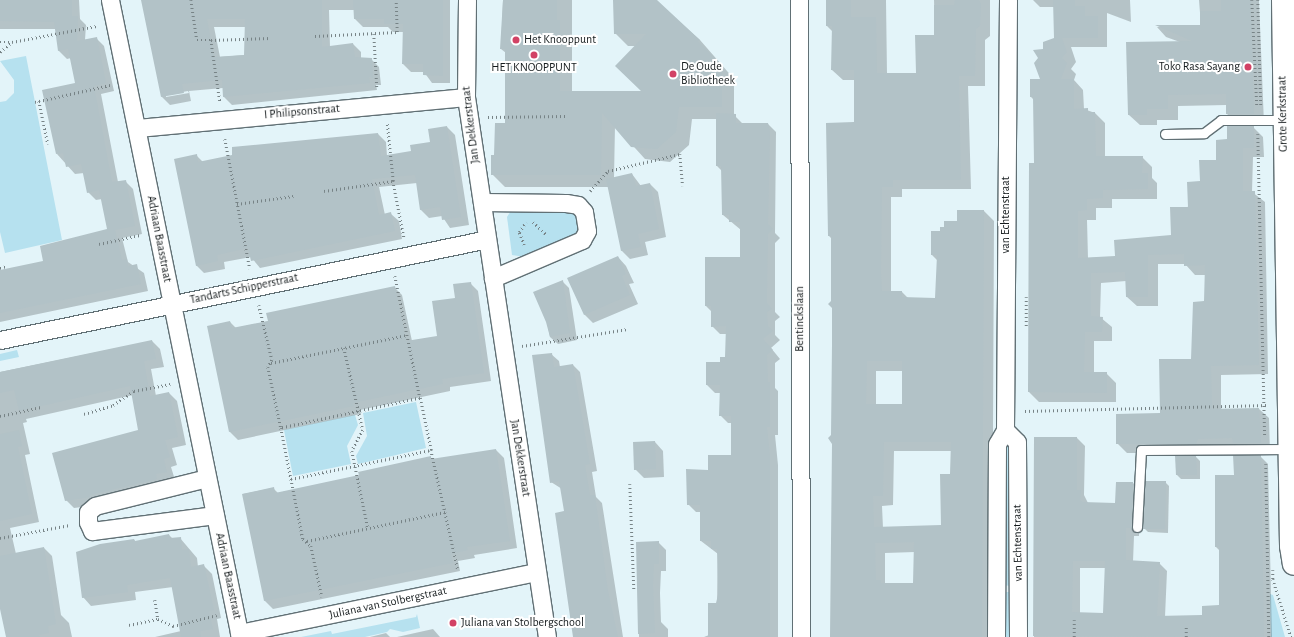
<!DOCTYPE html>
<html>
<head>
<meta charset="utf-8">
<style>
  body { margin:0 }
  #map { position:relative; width:1294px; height:637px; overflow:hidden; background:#e3f4f9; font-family:"Alegreya Sans",sans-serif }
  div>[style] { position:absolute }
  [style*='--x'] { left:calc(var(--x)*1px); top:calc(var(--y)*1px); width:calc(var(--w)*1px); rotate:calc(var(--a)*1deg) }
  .green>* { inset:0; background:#b6e1ef }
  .shadow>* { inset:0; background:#0003 }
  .building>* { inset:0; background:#b2c2c7 }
  .path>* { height:2.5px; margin-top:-1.25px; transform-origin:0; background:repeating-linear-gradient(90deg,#778386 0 1px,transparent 0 4px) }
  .roads { filter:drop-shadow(1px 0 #617075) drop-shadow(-1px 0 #617075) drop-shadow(0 1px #617075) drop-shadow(0 -1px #617075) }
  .service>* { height:9px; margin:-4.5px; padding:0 4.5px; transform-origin:4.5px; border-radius:4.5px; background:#fff }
  .minor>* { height:17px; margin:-8.5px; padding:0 8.5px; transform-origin:8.5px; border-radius:8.5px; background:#fff }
  .tertiary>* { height:22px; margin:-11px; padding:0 11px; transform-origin:11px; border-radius:11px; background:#fff }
  .dots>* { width:11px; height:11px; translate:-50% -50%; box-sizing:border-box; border:2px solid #fff; border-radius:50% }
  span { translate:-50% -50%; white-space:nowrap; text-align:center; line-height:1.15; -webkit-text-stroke:4px #fff; paint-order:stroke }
  .poi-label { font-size:12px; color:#151b1d }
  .left { translate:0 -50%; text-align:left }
  .right { translate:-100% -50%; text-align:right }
  .street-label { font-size:12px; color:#151b1d }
</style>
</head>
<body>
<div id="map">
  <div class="green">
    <i style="clip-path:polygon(26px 56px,62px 240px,5px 253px,0 232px,0 102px,6px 101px,14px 93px,14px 80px,0 61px)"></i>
    <i style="clip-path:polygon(574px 204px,584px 222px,576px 234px,525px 257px,512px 255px,507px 217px,514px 206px)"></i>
    <i style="clip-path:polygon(17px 350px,19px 357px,0 361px,0 354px)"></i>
    <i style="clip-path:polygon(416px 402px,426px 448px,358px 464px,356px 456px,367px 436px,363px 413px)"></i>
    <i style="clip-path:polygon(355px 415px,358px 425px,347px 446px,351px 464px,293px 476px,284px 430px)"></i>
    <i style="clip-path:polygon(1004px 444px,1010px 444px,1010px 586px,1004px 585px)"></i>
    <i style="clip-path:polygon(1003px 592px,1010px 592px,1010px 637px,1002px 637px)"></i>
    <i style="clip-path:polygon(1270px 594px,1273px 595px,1285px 637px,1271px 637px)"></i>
    <i style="clip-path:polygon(417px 614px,420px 628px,403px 632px,390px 629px,387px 632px,365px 637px,301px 637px,331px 631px,332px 634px,416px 617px)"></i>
  </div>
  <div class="shadow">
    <i style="clip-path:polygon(0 0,79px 0,80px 19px,86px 25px,85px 40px,96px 38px,104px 46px,114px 91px,101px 94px,118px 182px,125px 181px,133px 189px,142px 234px,122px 238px,128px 262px,144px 273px,148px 291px,0 322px,0 271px,44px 262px,109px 229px,102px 199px,96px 200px,88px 192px,84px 173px,75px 174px,57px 154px,76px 84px,71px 58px,67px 59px,59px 51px,56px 29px,0 29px)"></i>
    <i style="clip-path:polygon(evenodd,142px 0,450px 0,450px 83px,432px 83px,424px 72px,411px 72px,403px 64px,404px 32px,393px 32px,388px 27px,363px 27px,355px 19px,355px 10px,329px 10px,330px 47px,353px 44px,361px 52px,361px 58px,371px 59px,379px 67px,381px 85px,376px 85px,377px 90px,232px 105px,224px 97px,223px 88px,189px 91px,191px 101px,170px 105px,162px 97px,142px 0,214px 27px,246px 27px,245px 55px,220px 57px,214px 27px,142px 0,188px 91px,189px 93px,166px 97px,166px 95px,188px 91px)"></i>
    <i style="clip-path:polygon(503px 0,572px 0,572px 92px,643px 92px,635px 46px,628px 46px,615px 33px,614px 0,654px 0,700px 40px,734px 79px,734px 115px,743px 124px,768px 124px,776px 132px,775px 233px,780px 238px,775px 243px,775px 312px,780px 317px,775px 321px,775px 335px,780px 340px,771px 348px,780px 359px,775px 363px,775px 388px,778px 391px,778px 435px,775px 435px,778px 465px,778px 637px,704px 637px,709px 635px,717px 604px,718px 554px,701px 541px,701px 512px,696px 512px,688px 504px,709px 471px,732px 456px,732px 423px,728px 423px,720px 415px,720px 393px,715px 393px,707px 385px,726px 358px,727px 334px,720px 334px,712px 326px,712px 312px,706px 306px,741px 258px,741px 230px,723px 215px,722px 171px,717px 166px,717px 119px,692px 119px,689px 145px,670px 162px,645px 159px,615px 126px,614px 178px,632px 174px,641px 186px,650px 184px,658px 192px,666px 237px,645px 242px,648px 255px,630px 259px,622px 251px,609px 187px,505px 187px,492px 174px,506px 124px,506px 53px,501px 49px)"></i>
    <i style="clip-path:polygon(evenodd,827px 0,886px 0,887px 74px,917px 74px,935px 36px,934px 0,990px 0,990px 36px,985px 40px,985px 86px,968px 86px,971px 189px,902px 189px,902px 197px,891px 197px,891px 292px,902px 292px,908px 298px,936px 299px,938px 261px,932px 255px,941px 232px,984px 211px,994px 221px,992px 637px,833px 637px,832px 239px,829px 236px,855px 123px,855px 80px,843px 80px,832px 70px,833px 32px,827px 26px,827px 0,876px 371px,903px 371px,903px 405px,876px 405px,876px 371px,827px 0,894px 451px,951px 451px,951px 475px,942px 526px,883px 528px,882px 506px,893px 505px,894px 451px,827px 0,915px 552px,914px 584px,885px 584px,885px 553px,915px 552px)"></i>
    <i style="clip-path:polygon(1033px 0,1130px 0,1131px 22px,1107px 13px,1107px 47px,1071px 47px,1076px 62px,1071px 69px,1076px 74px,1074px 80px,1083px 90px,1084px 109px,1095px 113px,1105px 123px,1105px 157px,1142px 157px,1152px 167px,1152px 178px,1157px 183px,1157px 199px,1112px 199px,1112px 208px,1096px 208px,1096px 220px,1087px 220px,1088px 258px,1116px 257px,1172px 236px,1201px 182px,1217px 161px,1228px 140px,1253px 127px,1263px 137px,1264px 157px,1253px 157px,1252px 192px,1265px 202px,1268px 374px,1221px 375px,1221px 410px,1259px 409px,1269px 418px,1270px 453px,1127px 453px,1117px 443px,1161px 413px,1192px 360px,1205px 302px,1206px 275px,1195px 275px,1185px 264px,1158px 264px,1158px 306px,1137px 306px,1127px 297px,1126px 281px,1101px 283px,1100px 317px,1112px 327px,1112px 341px,1094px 341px,1094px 373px,1106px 373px,1116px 383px,1116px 402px,1039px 402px,1029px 392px,1030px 164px,1035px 164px,1034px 100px,1031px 97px,1041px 80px,1044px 50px,1055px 39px,1055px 7px,1040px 7px)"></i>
    <i style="clip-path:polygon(1199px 0,1259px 0,1264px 124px,1238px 124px,1227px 114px,1227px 105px,1178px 106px,1178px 120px,1157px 120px,1157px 125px,1140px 125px,1129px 115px,1180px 42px,1166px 37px,1157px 27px,1201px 26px)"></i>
    <i style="clip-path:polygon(447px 127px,455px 135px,469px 225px,450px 228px,442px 216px,429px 218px,421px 210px,417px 183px,379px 187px,385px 215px,391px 214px,399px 221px,402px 239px,260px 268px,251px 257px,224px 262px,225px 269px,204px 273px,196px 265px,197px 156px,203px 162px,378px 134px,386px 142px,387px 156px,412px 152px,431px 143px)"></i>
    <i style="clip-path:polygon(618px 257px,626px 266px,634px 283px,629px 284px,638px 304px,593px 323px,584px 314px)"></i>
    <i style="clip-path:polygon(562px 281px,569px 288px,577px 340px,558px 344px,550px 337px,547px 322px)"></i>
    <i style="clip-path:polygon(470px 283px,478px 291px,491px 381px,450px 387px,450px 391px,360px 410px,361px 414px,238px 440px,230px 432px,230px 322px,236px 328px,269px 321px,394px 287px,402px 295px,412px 341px,438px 337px)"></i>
    <i style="clip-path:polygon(152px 341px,160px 349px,164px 367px,151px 369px,156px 396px,169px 393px,177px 401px,186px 445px,172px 448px,177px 465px,171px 467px,175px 480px,98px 505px,74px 508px,66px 500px,139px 431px,133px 395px,26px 419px,27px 422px,23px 423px,30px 454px,25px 455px,39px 522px,10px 528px,16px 554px,44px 548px,52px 556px,61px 615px,69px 623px,72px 637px,7px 637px,0 604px,0 372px)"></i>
    <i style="clip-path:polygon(551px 354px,559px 361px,560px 367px,573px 365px,580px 372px,597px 471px,592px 472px,596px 497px,602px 503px,623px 637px,575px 637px,565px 512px,562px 489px,551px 482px)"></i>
    <i style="clip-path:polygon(evenodd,1035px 438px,1077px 438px,1085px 446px,1084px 495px,1088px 503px,1116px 504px,1133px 483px,1141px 490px,1139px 536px,1134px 536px,1133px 562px,1159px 563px,1167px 571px,1165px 617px,1203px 616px,1220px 606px,1220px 551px,1216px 547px,1235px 476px,1260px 456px,1268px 464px,1272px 637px,1034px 637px,1035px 438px,1080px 568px,1106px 568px,1104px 614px,1080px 614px,1080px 568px)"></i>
    <i style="clip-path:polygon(655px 442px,663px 451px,664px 477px,644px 478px,635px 469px)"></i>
    <i style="clip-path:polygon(496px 450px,504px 458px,517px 548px,474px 555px,475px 558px,458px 561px,460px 571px,273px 609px,265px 601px,243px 494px,273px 488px,278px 493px,360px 476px,430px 458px,432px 460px)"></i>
    <i style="clip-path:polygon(1196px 457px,1200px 461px,1200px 479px,1181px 479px,1177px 475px)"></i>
    <i style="clip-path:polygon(1165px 482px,1169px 486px,1168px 533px,1148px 532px,1144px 528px)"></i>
    <i style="clip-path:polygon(169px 535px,173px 539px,180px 538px,197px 558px,198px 567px,204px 566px,212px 574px,221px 618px,217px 619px,220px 637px,155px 637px,181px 631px,173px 587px,135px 592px,136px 600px,91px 606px,83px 597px,134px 540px,136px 542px)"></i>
    <i style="clip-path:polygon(658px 542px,666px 550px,666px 571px,661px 571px,660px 593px,661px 622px,668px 629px,668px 637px,639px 637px,637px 543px)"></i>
    <i style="clip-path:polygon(433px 629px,440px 637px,397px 637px)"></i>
    <i style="clip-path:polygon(386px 633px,390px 637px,370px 637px)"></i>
  </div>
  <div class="building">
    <i style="clip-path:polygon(0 0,72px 0,72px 16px,78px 16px,77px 41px,97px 37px,106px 83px,94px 86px,112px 182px,126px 180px,135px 226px,115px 230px,122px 260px,127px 259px,128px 266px,137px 264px,141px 284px,0 313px,0 270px,43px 261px,40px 246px,107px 229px,99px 190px,87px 193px,81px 164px,66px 167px,63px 153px,56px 154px,42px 90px,75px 83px,68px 49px,58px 51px,54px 22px,0 21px)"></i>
    <i style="clip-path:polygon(evenodd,141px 0,322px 0,322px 47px,353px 43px,355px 57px,372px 58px,373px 78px,369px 77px,370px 83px,223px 97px,222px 80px,182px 84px,184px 93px,161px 97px,141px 0,207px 19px,245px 19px,244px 55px,214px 57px,207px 19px)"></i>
    <i style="clip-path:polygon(353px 0,443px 0,443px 76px,423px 75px,423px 64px,402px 64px,403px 24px,384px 24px,384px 19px,354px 19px)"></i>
    <i style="clip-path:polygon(503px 0,557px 0,557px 20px,560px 20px,560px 91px,641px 91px,615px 66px,646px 34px,614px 34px,613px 0,657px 0,700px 40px,698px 41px,722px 65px,722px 107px,679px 107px,676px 132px,657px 149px,631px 147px,602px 113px,601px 175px,491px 175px,491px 155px,494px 155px,495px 123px,505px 123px,505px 49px,500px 49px)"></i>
    <i style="clip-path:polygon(evenodd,826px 0,851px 0,851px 17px,876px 17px,877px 73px,916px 73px,915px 35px,934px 35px,934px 5px,954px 5px,955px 0,979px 0,981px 4px,980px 26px,976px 29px,975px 76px,959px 76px,961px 180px,893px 180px,893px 187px,882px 187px,881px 273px,882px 291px,902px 291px,902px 297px,935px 298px,937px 255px,931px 255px,931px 231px,940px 231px,940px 227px,944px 227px,944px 221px,957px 221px,957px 210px,984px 210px,982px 637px,830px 637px,832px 444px,828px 438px,831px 435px,832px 344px,832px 308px,828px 304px,831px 301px,831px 236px,828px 236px,826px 123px,854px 122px,854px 70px,831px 70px,832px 26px,826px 26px,826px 0,867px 361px,902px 361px,902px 404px,866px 404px,867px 361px,826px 0,884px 442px,951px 442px,950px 474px,940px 474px,941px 525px,874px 527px,873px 496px,883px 496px,884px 442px,826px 0,914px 542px,913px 583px,881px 583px,881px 580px,876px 580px,875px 543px,914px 542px)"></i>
    <i style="clip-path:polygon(1053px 0,1075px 0,1075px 6px,1085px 6px,1085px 16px,1098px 16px,1098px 38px,1062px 38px,1067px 52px,1062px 58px,1067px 63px,1061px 79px,1074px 79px,1074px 109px,1088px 108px,1088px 112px,1095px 112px,1096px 156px,1143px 156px,1142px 173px,1148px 173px,1148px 189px,1103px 190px,1103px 198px,1087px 199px,1087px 210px,1078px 211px,1078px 258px,1115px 256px,1114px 240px,1171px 235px,1170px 207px,1188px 207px,1187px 182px,1200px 181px,1199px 160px,1216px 160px,1216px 140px,1227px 139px,1227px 126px,1254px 126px,1254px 148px,1243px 148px,1243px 191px,1255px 191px,1259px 365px,1211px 366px,1212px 409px,1259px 408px,1261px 443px,1233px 443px,1232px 438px,1198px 439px,1196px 444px,1116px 444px,1116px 414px,1160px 413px,1159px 359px,1191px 359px,1193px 302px,1204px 301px,1205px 265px,1184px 266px,1184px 254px,1148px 255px,1148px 297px,1126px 297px,1125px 272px,1091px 273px,1091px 316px,1103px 317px,1102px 332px,1085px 332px,1084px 372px,1107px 372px,1107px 393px,1028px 392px,1029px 163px,1034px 163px,1033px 97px,1030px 97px,1030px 79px,1040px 79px,1034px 63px,1038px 58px,1033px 50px,1043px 49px,1043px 42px,1054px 38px)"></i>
    <i style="clip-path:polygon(1221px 0,1251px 0,1254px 114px,1226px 114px,1226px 94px,1168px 95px,1168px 109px,1147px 109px,1147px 115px,1128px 115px,1126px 42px,1192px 41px,1155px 25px,1200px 25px,1200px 11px,1221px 11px)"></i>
    <i style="clip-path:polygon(716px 113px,736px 114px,736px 123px,768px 123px,770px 132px,768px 224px,773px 229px,768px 234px,767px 293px,767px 303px,772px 309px,767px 312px,768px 326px,773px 331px,763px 339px,773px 350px,767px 355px,768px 382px,770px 382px,770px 427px,767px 427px,770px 456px,770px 637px,708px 637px,708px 603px,716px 603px,718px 595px,717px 549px,711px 549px,711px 541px,700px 541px,700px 505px,687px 505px,686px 469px,708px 470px,708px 455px,731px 455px,731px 416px,719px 416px,720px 385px,706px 385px,706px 362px,720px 362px,720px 357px,725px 357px,726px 326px,711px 327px,711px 306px,705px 306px,705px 257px,740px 257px,740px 222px,729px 222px,729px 215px,722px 215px,721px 166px,716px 166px)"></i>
    <i style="clip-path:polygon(447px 126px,461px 217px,442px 220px,440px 207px,420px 210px,415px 175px,372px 179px,379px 215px,391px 212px,395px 231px,251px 261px,248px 248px,217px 255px,218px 261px,196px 266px,174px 159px,197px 154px,198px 162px,232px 155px,232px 147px,378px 133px,381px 156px,411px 151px,410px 145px,430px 142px,428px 129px)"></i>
    <i style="clip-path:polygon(632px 173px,636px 186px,650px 183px,659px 229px,638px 234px,641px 247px,621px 251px,606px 179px)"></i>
    <i style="clip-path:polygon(618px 256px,626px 274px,622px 276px,630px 295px,584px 315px,567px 278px)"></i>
    <i style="clip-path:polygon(563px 280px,570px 333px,550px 337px,546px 322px,533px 292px)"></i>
    <i style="clip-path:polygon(471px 282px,484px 373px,442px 379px,443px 384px,353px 403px,354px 406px,229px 432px,207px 326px,230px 321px,232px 328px,268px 321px,266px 313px,395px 286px,406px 341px,437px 336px,432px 301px,455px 298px,453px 284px)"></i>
    <i style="clip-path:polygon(152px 340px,156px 359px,144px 361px,150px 396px,169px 392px,178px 437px,165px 440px,170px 457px,164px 459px,167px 472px,156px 474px,157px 479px,90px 495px,90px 497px,65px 501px,52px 453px,138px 430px,130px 386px,19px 411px,14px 390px,0 393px,0 372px)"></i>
    <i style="clip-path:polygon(552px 353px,554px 367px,573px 364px,590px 464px,585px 465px,590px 495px,595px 495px,608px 591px,618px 637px,573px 637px,555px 513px,564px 511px,559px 481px,550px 483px,532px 355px)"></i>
    <i style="clip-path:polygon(19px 430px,22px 446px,18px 447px,32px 514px,0 521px,0 434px)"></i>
    <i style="clip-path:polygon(evenodd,1034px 437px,1077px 437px,1077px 490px,1081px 490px,1080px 500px,1083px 502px,1115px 503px,1116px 482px,1133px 482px,1131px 528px,1126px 528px,1126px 560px,1160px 562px,1157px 616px,1202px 615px,1202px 606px,1219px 605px,1219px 547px,1215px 547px,1215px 475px,1234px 475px,1233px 455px,1261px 455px,1264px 637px,1033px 636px,1034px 437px,1073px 561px,1105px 561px,1103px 613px,1072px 612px,1073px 561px)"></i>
    <i style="clip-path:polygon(655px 441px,656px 469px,634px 470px,633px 442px)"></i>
    <i style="clip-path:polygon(496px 449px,510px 541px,467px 547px,468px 550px,451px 554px,453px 563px,264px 601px,242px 494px,274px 487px,275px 493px,359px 475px,358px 472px,431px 456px,431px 459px)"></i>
    <i style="clip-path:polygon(1175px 456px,1196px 456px,1197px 475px,1176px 475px)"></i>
    <i style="clip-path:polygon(1145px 481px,1166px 481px,1165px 529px,1143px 529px)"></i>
    <i style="clip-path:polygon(169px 534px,170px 538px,181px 537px,182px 550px,189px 549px,191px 567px,204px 564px,214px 610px,209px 611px,213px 629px,200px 631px,201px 637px,181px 637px,170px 578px,127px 585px,128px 592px,82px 598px,76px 552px,100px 544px,134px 539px,135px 541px)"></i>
    <i style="clip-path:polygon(659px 541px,659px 564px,654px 564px,653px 585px,655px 633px,638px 634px,636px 542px)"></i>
    <i style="clip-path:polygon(44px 547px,56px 624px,48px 626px,49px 633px,39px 635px,40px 637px,6px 637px,0 609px,0 556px)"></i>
  </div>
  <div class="path">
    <i style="--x:191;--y:0;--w:40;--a:81.5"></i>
    <i style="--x:197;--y:40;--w:14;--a:0"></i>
    <i style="--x:211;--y:40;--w:63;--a:81.7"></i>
    <i style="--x:1252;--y:0;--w:107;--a:87.3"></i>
    <i style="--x:1258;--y:0;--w:105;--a:88.4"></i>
    <i style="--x:374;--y:34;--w:53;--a:86.8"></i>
    <i style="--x:315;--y:36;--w:82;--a:-2.8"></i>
    <i style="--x:397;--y:32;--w:32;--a:-92"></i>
    <i style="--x:211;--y:40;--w:60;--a:-1.9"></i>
    <i style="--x:0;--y:42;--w:11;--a:0"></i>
    <i style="--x:0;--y:52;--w:16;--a:-40"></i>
    <i style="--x:12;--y:42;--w:86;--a:-10.7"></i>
    <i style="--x:39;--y:101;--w:44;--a:78.2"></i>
    <i style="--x:35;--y:102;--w:77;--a:-12.8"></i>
    <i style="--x:488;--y:117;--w:77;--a:-0.7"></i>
    <i style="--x:1258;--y:134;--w:301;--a:88.7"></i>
    <i style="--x:225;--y:139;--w:132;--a:79.1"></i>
    <i style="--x:393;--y:181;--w:57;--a:78.9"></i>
    <i style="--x:324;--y:191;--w:70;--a:-8.2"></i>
    <i style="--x:393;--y:181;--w:58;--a:-95.9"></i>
    <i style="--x:590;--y:191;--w:27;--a:-48"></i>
    <i style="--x:608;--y:171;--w:74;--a:-13.3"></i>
    <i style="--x:680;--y:154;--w:32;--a:85"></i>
    <i style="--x:237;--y:204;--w:57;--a:-8.1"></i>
    <i style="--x:533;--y:222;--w:19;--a:43"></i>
    <i style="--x:99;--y:244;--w:42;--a:-12.4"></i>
    <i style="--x:524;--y:245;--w:14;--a:-111"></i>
    <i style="--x:519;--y:232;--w:12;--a:-55"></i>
    <i style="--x:0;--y:268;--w:6;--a:-18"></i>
    <i style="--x:395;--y:276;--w:125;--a:78.4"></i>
    <i style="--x:259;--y:305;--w:57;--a:76.7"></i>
    <i style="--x:272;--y:360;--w:8;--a:120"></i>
    <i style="--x:268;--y:367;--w:62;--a:78"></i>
    <i style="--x:1026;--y:326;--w:29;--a:-90"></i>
    <i style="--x:522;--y:346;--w:107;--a:-9.1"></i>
    <i style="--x:344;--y:348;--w:84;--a:77"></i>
    <i style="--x:363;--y:430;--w:24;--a:118"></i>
    <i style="--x:352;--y:451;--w:79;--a:78.3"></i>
    <i style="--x:271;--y:363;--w:139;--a:-11.6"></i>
    <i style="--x:1025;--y:411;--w:243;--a:-1.4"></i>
    <i style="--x:84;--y:414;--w:30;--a:-17"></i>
    <i style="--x:113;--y:405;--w:25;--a:-34"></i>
    <i style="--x:134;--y:391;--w:37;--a:-11"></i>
    <i style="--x:0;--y:416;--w:42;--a:-12.4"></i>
    <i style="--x:431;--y:450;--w:123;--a:77.3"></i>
    <i style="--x:1266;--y:464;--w:173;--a:89"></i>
    <i style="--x:291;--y:479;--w:143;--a:-11.7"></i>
    <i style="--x:431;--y:450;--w:53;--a:-101.9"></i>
    <i style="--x:420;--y:398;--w:142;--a:167.8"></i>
    <i style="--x:281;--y:428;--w:113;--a:78.8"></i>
    <i style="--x:303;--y:539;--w:11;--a:41"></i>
    <i style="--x:311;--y:546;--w:52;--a:77.8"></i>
    <i style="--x:630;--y:484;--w:105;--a:87.8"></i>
    <i style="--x:0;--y:538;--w:71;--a:-10.5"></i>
    <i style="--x:307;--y:541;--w:141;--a:-11.9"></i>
    <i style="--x:1273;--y:570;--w:9;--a:90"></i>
    <i style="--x:1273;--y:579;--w:61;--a:72.8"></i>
    <i style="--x:155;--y:600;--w:19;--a:81"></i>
    <i style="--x:129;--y:625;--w:30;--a:-12"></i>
    <i style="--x:158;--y:619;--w:17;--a:25"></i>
    <i style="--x:173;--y:626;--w:45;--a:-14"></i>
    <i style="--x:1074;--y:637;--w:17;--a:-90"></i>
    <i style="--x:1186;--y:637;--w:10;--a:-90"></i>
  </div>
  <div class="roads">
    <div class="service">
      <i style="--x:1165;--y:134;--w:39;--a:-1"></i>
      <i style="--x:1204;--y:133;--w:21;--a:-37"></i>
      <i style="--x:1221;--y:120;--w:62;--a:0"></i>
      <i style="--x:1137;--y:527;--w:77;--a:-87"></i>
      <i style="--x:1141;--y:450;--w:148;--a:-0.4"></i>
    </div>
    <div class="minor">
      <i style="--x:110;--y:0;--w:650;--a:78.47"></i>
      <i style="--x:467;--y:0;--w:97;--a:90.6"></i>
      <i style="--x:466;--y:97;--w:546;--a:81.47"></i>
      <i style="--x:799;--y:0;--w:637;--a:89.82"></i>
      <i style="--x:138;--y:128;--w:329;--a:-5.4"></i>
      <i style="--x:482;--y:202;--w:84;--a:0.7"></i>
      <i style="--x:566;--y:203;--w:12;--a:9"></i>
      <i style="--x:578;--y:205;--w:9;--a:49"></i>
      <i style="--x:584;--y:212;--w:19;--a:81"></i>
      <i style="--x:587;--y:231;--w:10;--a:119"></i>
      <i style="--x:582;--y:240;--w:97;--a:156.9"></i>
      <i style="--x:0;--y:340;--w:497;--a:-11.7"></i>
      <i style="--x:1005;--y:430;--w:17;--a:45"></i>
      <i style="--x:1017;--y:442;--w:195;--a:89.7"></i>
      <i style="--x:207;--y:478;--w:115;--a:166"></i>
      <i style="--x:95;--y:506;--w:9;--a:139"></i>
      <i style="--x:88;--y:512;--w:10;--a:90"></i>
      <i style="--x:88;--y:522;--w:10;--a:66"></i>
      <i style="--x:92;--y:531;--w:124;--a:-7.4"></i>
      <i style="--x:239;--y:633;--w:304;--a:-11.6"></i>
      <i style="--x:996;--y:637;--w:193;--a:-89.7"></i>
      <i style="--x:997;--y:444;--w:16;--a:-60"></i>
      <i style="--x:1005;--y:430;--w:430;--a:-89.6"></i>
    </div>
    <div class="tertiary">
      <i style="--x:1283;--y:0;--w:546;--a:89.16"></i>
      <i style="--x:1291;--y:546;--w:18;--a:81"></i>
    </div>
  </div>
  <div class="dots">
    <i style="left:516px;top:40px;background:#d24265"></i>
    <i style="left:534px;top:55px;background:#d24265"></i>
    <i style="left:1248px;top:67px;background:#d24265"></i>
    <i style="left:673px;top:74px;background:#d24265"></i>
    <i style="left:453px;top:623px;background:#d24265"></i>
  </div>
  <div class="poi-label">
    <span class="left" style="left:524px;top:40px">Het Knooppunt</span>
    <span class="left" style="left:681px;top:74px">De Oude<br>Bibliotheek</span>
    <span class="right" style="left:1240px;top:67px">Toko Rasa Sayang</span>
    <span style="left:534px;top:68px">HET KNOOPPUNT</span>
    <span class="left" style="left:461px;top:623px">Juliana van Stolbergschool</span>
  </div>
  <div class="street-label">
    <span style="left:302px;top:112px;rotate:-5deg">I Philipsonstraat</span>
    <span style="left:1283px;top:114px;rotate:-91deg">Grote Kerkstraat</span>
    <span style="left:471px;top:125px;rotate:-97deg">Jan Dekkerstraat</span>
    <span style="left:1006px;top:215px;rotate:-90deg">van Echtenstraat</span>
    <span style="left:159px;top:239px;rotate:79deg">Adriaan Baasstraat</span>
    <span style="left:244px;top:289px;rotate:-12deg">Tandarts Schipperstraat</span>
    <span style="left:800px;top:319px;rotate:-90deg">Bentinckslaan</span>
    <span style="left:520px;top:458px;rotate:81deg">Jan Dekkerstraat</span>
    <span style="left:1018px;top:543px;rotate:-91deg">van Echtenstraat</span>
    <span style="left:228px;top:576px;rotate:78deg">Adriaan Baasstraat</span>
    <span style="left:388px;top:603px;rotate:-12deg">Juliana van Stolbergstraat</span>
  </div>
</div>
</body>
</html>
